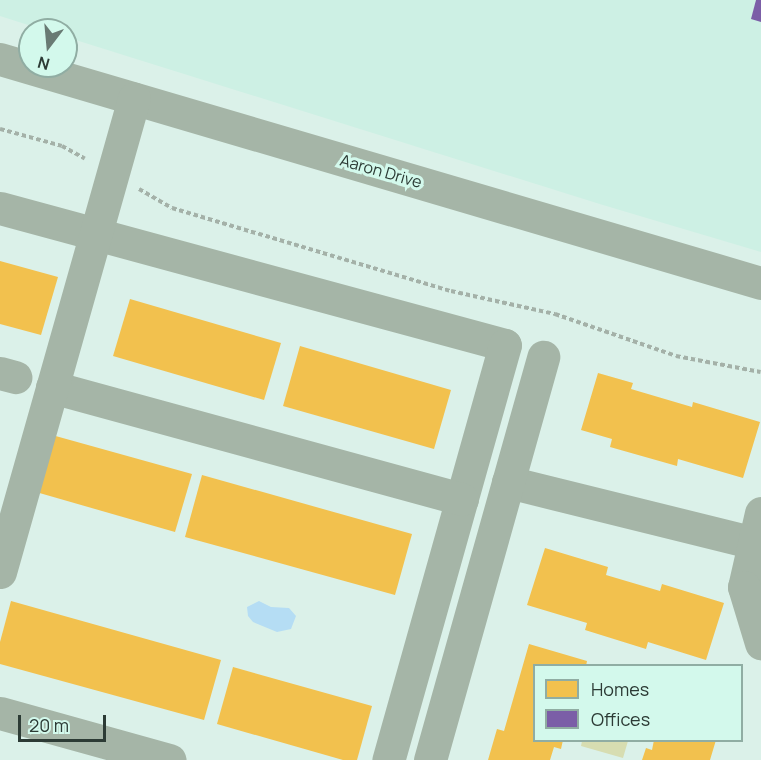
<!DOCTYPE html>
<html>
<head>
<meta charset="utf-8">
<style>
  body { margin:0 }
  #map { position:relative; width:761px; height:760px; overflow:hidden; background:#dbf1e9; font-family:Manrope,sans-serif }
  div>[style] { position:absolute }
  [style*='--x'] { left:calc(var(--x)*1px); top:calc(var(--y)*1px); width:calc(var(--w)*1px); rotate:calc(var(--a)*1deg) }
  .built>* { inset:0; background:#cdf0e4 }
  .green>* { inset:0; background:#d7ddb1 }
  .water>* { inset:0; background:#b5ddf4 }
  .homes>* { inset:0; background:#f2c14e }
  .offices>* { inset:0; background:#7b5ea7 }
  .path>* { height:4px; margin-top:-2px; transform-origin:0; background:repeating-linear-gradient(90deg,#a4b1a8 0 4.5px,transparent 0 7.5px) }
  .minor>* { height:33px; margin:-16.5px; padding:0 16.5px; transform-origin:16.5px; border-radius:16.5px; background:#a5b5a7 }
  span { translate:-50% -50%; white-space:nowrap; text-align:center; line-height:1.15; -webkit-text-stroke:6px #d3f9ec; paint-order:stroke }
  .street-label { font-size:16px; color:#2c3b35 }
  .legend { position:absolute; left:533px; top:664px; width:210px; height:78px; box-sizing:border-box; background:#d3f9ec; border:2px solid #90ada3; margin:0; padding:8px 10px; list-style:none; font-size:18px; color:#2c3b35 }
  .legend li { display:flex; align-items:center; gap:12px; height:30px }
  .legend b { width:30px; border:2px solid #90ada3 }
  .north { position:absolute; left:18px; top:18px; width:60px; height:60px; box-sizing:border-box; background:#d3f9ec; border:2px solid #90ada3; border-radius:50%; rotate:196deg; font-size:16px; font-weight:700; line-height:24px; text-align:center; color:#2c3b35 }
  .north::after { content:''; display:block; margin:auto; width:21px; height:27px; background:#697b74; clip-path:polygon(50% 0,100% 100%,50% 72%,0 100%) }
  .scale { position:absolute; left:18px; top:715px; width:88px; height:27px; box-sizing:border-box; border:3px solid #2c3b35; border-top:0; padding-left:8px; font-size:18px; line-height:21px; white-space:nowrap; color:#2c3b35; -webkit-text-stroke:4px #d3f9ec; paint-order:stroke }
</style>
</head>
<body>
<div id="map">
  <div class="built">
    <i style="clip-path:polygon(0 0,761px 0,761px 252px,603px 205px,66px 37px,66px 30px,44px 30px,0 16px)"></i>
  </div>
  <div class="green">
    <i style="clip-path:polygon(582px 741px,582px 740px,628px 741px,623px 758px,581px 746px)"></i>
  </div>
  <div class="water">
    <i style="clip-path:polygon(259px 601px,271px 607px,289px 608px,296px 616px,291px 629px,277px 632px,253px 622px,248px 616px,247px 607px)"></i>
  </div>
  <div class="homes">
    <i style="clip-path:polygon(0 261px,58px 277px,41px 335px,0 324px)"></i>
    <i style="clip-path:polygon(130px 299px,281px 343px,264px 400px,113px 356px)"></i>
    <i style="clip-path:polygon(300px 346px,451px 390px,434px 449px,283px 406px)"></i>
    <i style="clip-path:polygon(598px 373px,633px 383px,631px 389px,692px 407px,693px 402px,760px 422px,743px 478px,678px 459px,677px 466px,610px 447px,612px 439px,581px 430px)"></i>
    <i style="clip-path:polygon(52px 435px,192px 474px,175px 532px,36px 492px)"></i>
    <i style="clip-path:polygon(202px 475px,412px 534px,395px 595px,185px 537px)"></i>
    <i style="clip-path:polygon(545px 548px,608px 567px,606px 575px,660px 591px,662px 584px,724px 603px,706px 660px,648px 642px,646px 649px,585px 630px,587px 623px,527px 605px)"></i>
    <i style="clip-path:polygon(11px 601px,221px 660px,204px 720px,0 664px,0 642px)"></i>
    <i style="clip-path:polygon(529px 644px,587px 661px,586px 666px,534px 666px,534px 740px,563px 740px,561px 749px,554px 747px,550px 760px,488px 760px,497px 729px,504px 731px)"></i>
    <i style="clip-path:polygon(233px 667px,372px 706px,357px 760px,343px 760px,217px 724px)"></i>
    <i style="clip-path:polygon(654px 740px,716px 740px,710px 760px,642px 760px,646px 748px,652px 750px)"></i>
  </div>
  <div class="offices">
    <i style="clip-path:polygon(756px 0,761px 0,761px 22px,751px 19px)"></i>
  </div>
  <div class="path">
    <i style="--x:0;--y:129;--w:64;--a:15.3"></i>
    <i style="--x:62;--y:146;--w:26;--a:29"></i>
    <i style="--x:139;--y:189;--w:38;--a:30"></i>
    <i style="--x:172;--y:208;--w:291;--a:16.6"></i>
    <i style="--x:451;--y:291;--w:107;--a:12.5"></i>
    <i style="--x:555;--y:314;--w:128;--a:19.1"></i>
    <i style="--x:676;--y:356;--w:86;--a:10.7"></i>
  </div>
  <div class="minor">
    <i style="--x:0;--y:59;--w:793;--a:16.4"></i>
    <i style="--x:0;--y:208;--w:523;--a:15.18"></i>
    <i style="--x:505;--y:345;--w:431;--a:105.7"></i>
    <i style="--x:0;--y:373;--w:16;--a:15"></i>
    <i style="--x:52;--y:387;--w:425;--a:15.3"></i>
    <i style="--x:508;--y:482;--w:253;--a:13.9"></i>
    <i style="--x:761;--y:513;--w:76;--a:102.9"></i>
    <i style="--x:744;--y:587;--w:59;--a:73.1"></i>
    <i style="--x:0;--y:572;--w:492;--a:-74.2"></i>
    <i style="--x:0;--y:713;--w:176;--a:15.5"></i>
    <i style="--x:430;--y:760;--w:419;--a:-74.3"></i>
  </div>
  <div class="street-label">
    <span style="left:381px;top:171px;rotate:16deg">Aaron Drive</span>
  </div>
  <ul class="legend">
  <li><b style="height:16px;background:#f2c14e"></b>Homes</li>
  <li><b style="height:16px;background:#7b5ea7"></b>Offices</li>
  </ul>
  <div class="north">N</div>
  <div class="scale">20 m</div>
</div>
</body>
</html>
